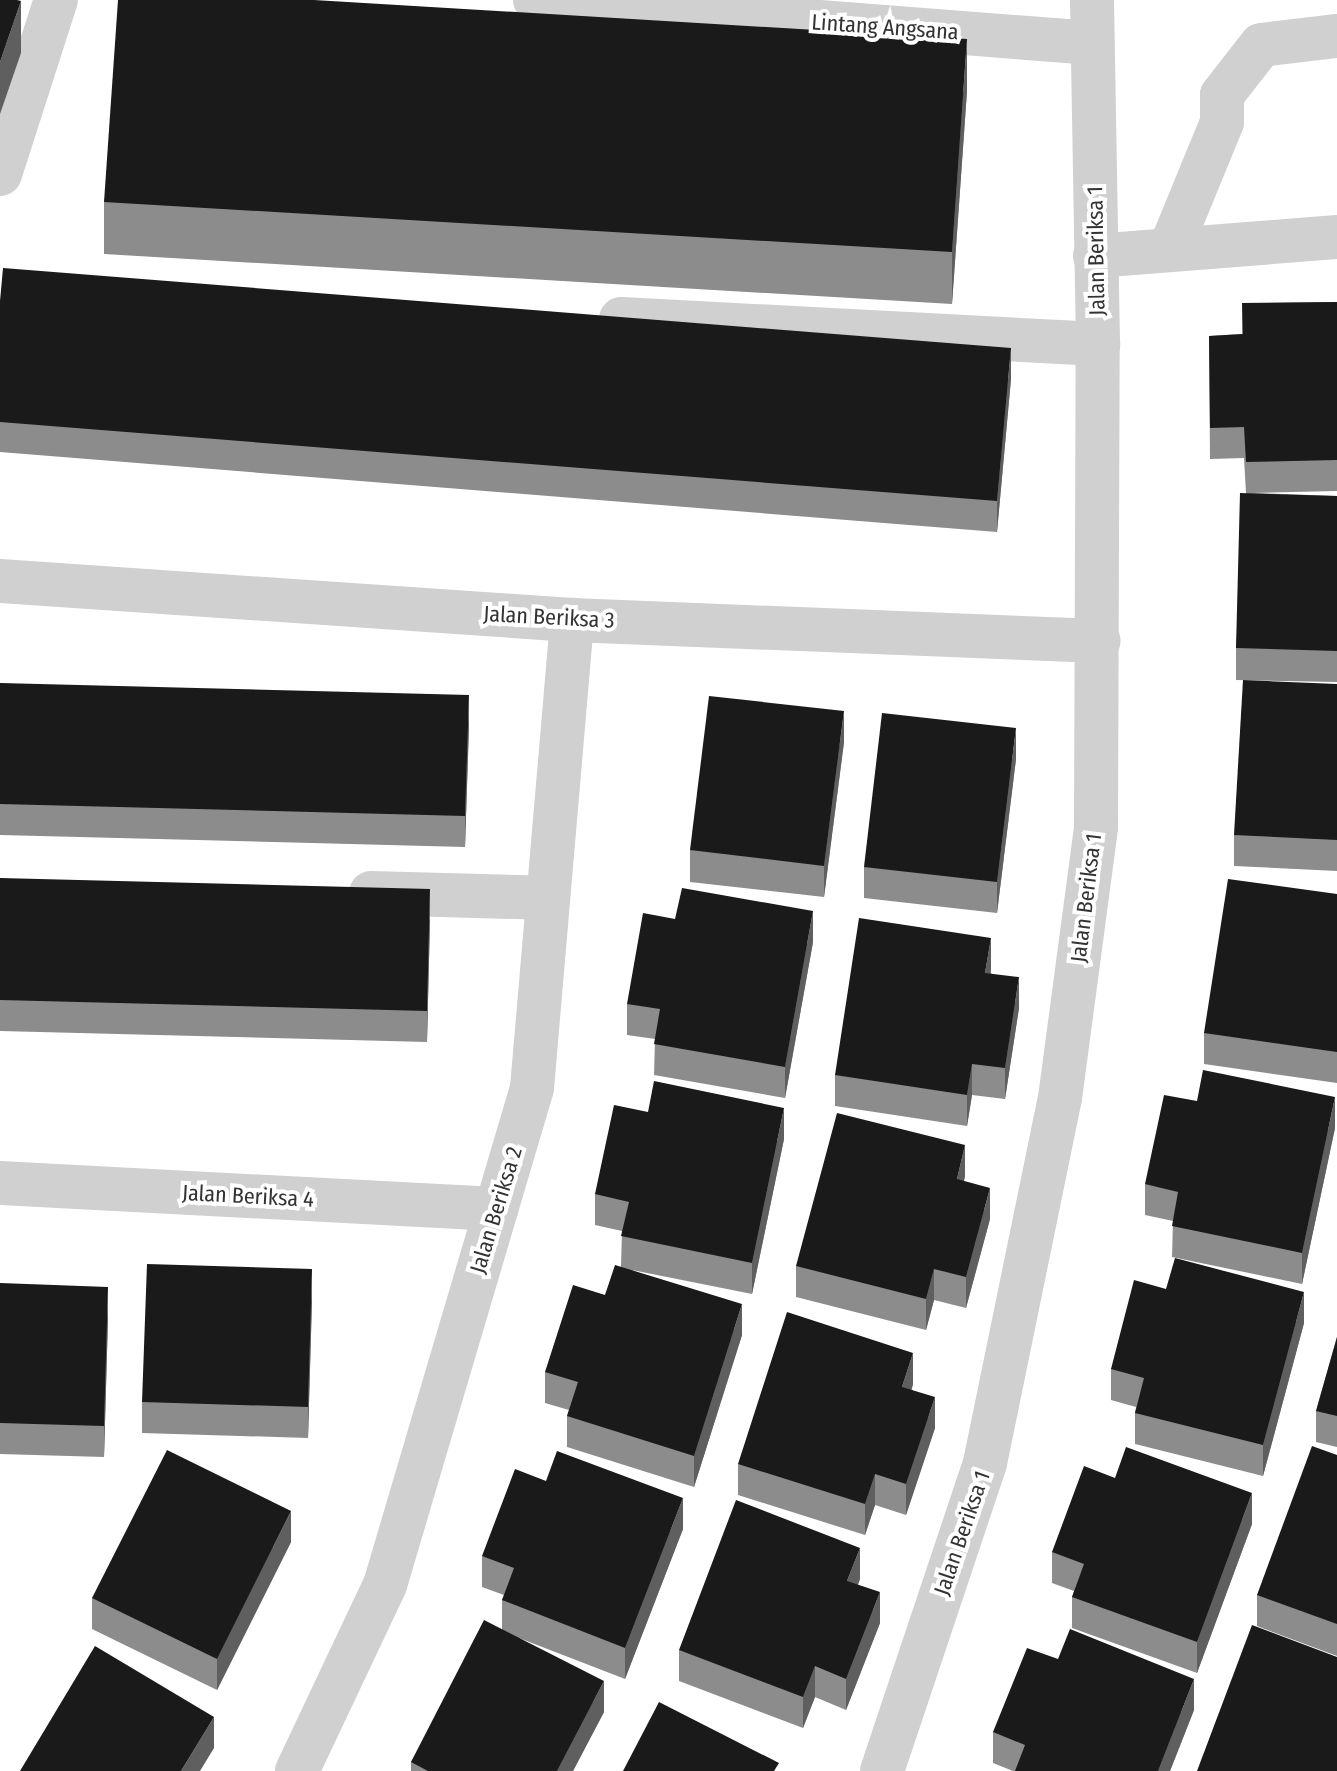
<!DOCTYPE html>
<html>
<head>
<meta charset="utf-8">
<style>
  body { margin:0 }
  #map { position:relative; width:1337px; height:1771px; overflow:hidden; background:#fff; font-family:"Fira Sans Condensed",sans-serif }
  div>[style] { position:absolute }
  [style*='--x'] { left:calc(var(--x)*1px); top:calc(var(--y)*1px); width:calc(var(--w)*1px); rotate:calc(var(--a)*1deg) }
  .minor>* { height:44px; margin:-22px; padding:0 22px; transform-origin:22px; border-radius:22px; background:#d0d0d0 }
  .wall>* { inset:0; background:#8c8c8c }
  .shaded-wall>* { inset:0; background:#5f5f5f }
  .building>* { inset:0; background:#1a1a1a }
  span { translate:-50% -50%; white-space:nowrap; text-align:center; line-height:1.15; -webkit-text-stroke:8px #fff; paint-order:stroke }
  .street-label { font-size:22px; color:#333 }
</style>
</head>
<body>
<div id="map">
  <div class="minor">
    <i style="--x:535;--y:0;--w:559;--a:4.41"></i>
    <i style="--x:0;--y:174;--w:183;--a:-72.2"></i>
    <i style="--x:1170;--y:249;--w:137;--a:-67.7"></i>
    <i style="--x:1222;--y:122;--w:27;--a:-90"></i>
    <i style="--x:1222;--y:95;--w:63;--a:-52"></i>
    <i style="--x:1261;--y:45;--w:77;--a:-6.8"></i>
    <i style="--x:1095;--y:256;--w:243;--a:-4.5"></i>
    <i style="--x:621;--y:319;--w:478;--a:3"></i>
    <i style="--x:0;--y:581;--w:573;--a:3.9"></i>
    <i style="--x:572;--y:620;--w:527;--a:2.28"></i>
    <i style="--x:371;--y:893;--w:174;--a:1.6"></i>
    <i style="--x:0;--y:1183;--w:497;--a:3"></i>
    <i style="--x:297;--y:1771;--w:206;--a:-64.7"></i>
    <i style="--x:385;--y:1585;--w:518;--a:-73.52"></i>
    <i style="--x:532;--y:1088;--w:470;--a:-85.1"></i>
    <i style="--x:882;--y:1771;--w:325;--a:-71.5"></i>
    <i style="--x:985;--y:1463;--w:373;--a:-78.4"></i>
    <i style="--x:1060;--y:1098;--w:273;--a:-82.4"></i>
    <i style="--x:1096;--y:827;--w:483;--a:-89.8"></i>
    <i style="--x:1098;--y:344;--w:344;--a:-91"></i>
  </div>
  <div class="wall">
    <i style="clip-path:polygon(967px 91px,952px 304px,104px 254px,104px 202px)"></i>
    <i style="clip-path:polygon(0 301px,1011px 379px,997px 532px,0 452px)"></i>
    <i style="clip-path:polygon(1337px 302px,1337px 491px,1253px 493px,1337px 496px,1337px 682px,1236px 680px,1236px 648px,1246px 493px,1244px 458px,1210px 459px,1209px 336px,1242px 334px,1242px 303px)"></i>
    <i style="clip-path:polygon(0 683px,469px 726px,465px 847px,0 835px)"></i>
    <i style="clip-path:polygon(1337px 684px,1337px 871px,1234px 866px,1234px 835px)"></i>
    <i style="clip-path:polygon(844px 742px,824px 897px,690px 882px,690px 850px)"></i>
    <i style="clip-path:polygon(1016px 759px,997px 913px,864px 898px,864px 867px)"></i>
    <i style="clip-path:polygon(0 878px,430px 920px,427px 1042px,0 1031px)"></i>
    <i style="clip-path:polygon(1337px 894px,1337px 1083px,1204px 1064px,1204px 1033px)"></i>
    <i style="clip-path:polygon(813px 942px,785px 1098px,654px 1075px,655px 1039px,627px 1035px,627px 1004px)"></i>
    <i style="clip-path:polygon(991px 969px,991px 973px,1019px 1008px,1005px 1099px,972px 1095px,967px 1126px,835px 1106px,835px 1075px)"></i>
    <i style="clip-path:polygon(1335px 1128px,1302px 1284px,1172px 1257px,1173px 1221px,1145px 1215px,1145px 1184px)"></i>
    <i style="clip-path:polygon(784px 1139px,752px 1294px,632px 1270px,742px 1335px,694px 1487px,567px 1447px,567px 1416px,569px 1410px,545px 1403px,545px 1372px,605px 1295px,621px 1266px,622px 1231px,595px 1225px,595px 1194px)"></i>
    <i style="clip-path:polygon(965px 1176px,964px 1181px,990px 1219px,966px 1308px,934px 1300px,926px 1330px,796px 1297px,796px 1266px)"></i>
    <i style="clip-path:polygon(0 1283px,108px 1318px,104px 1457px,0 1454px)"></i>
    <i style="clip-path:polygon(1166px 1289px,1304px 1323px,1263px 1476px,1135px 1444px,1135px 1413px,1136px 1407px,1111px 1400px,1111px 1369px)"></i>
    <i style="clip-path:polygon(312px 1300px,308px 1438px,142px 1433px,142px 1402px)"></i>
    <i style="clip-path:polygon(1337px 1337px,1337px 1447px,1316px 1442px,1316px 1411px)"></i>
    <i style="clip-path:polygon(913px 1384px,912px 1389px,935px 1428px,906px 1515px,875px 1505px,865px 1535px,738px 1495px,738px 1464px)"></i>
    <i style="clip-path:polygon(1337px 1455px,1337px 1656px,1257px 1626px,1257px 1595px)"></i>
    <i style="clip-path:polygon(1115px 1478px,1252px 1524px,1197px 1673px,1072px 1628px,1072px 1597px,1074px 1591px,1052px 1583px,1052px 1552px)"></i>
    <i style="clip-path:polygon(683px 1529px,625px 1679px,519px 1638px,604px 1712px,573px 1771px,411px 1771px,411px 1762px,502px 1629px,502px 1600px,504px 1595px,482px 1587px,482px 1556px)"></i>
    <i style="clip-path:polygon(291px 1542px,217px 1690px,92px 1629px,92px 1598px)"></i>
    <i style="clip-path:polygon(860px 1579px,858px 1585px,880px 1623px,846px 1710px,815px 1697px,803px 1728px,679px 1681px,679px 1650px)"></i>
    <i style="clip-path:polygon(1194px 1710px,1170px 1771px,1013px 1771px,993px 1763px,993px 1732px)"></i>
  </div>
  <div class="shaded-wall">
    <i style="clip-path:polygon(21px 1px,21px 53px,0 114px,0 62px)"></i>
    <i style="clip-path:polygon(967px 39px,967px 91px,952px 304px,952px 252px)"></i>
    <i style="clip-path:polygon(1011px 348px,1011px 379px,997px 532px,997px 501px)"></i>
    <i style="clip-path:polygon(469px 695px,469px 726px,465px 847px,465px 816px)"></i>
    <i style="clip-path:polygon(844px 711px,844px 742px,824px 897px,824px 866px)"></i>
    <i style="clip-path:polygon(1016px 728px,1016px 759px,997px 913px,997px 882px)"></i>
    <i style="clip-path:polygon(430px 889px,430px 920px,427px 1042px,427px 1011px)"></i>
    <i style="clip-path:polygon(813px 911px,813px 942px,785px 1098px,785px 1067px)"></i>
    <i style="clip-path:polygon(991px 938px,991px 969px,985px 1004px,985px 973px)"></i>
    <i style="clip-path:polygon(1019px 977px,1019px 1008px,1005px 1099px,1005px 1068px)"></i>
    <i style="clip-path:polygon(972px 1064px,972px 1095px,967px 1126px,967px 1095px)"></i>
    <i style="clip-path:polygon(1335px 1097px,1335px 1128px,1302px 1284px,1302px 1253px)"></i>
    <i style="clip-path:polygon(784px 1108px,784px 1139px,752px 1294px,752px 1263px)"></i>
    <i style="clip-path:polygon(965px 1145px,965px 1176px,957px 1210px,957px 1179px)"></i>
    <i style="clip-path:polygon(990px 1188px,990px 1219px,966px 1308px,966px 1277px)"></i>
    <i style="clip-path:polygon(312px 1269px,312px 1300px,308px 1438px,308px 1407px)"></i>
    <i style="clip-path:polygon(934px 1269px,934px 1300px,926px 1330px,926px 1299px)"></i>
    <i style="clip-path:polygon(108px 1287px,108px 1318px,104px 1457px,104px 1426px)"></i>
    <i style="clip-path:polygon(1304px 1292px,1304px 1323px,1263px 1476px,1263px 1445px)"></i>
    <i style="clip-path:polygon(742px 1304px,742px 1335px,694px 1487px,694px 1456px)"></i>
    <i style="clip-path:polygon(913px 1353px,913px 1384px,902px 1418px,902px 1387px)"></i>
    <i style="clip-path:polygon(935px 1397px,935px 1428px,906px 1515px,906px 1484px)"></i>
    <i style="clip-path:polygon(875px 1474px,875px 1505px,865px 1535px,865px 1504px)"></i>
    <i style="clip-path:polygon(1252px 1493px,1252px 1524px,1197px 1673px,1197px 1642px)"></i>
    <i style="clip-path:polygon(683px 1498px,683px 1529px,625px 1679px,625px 1648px)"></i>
    <i style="clip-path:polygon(291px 1511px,291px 1542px,217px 1690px,217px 1659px)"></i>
    <i style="clip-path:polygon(860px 1548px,860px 1579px,847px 1612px,847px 1581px)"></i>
    <i style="clip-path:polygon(880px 1592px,880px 1623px,846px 1710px,846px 1679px)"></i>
    <i style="clip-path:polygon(815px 1666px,815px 1697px,803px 1728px,803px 1697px)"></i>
    <i style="clip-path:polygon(1194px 1679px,1194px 1710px,1170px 1771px,1158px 1771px)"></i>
    <i style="clip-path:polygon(604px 1681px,604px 1712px,573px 1771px,557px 1771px)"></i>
    <i style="clip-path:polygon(214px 1717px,214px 1748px,200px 1771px,181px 1771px)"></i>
  </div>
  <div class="building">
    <i style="clip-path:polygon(0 0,17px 0,21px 1px,0 62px)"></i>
    <i style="clip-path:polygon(118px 0,314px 0,967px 39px,952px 252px,104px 202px)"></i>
    <i style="clip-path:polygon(3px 268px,1011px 348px,997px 501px,0 422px,0 301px)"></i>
    <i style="clip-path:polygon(1337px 302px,1337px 460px,1246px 462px,1244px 427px,1210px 428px,1209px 336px,1243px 334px,1242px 303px)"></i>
    <i style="clip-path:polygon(1240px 493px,1337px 496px,1337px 651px,1236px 648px)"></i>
    <i style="clip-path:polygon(1243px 680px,1337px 684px,1337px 840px,1234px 835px)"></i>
    <i style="clip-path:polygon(0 683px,469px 695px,465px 816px,0 804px)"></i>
    <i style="clip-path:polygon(709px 696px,844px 711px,824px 866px,690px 850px)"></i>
    <i style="clip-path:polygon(882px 713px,1016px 728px,997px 882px,864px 867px)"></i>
    <i style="clip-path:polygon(0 878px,430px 889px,427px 1011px,0 1000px)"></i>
    <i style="clip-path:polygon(1228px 879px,1337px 894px,1337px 1052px,1204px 1033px)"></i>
    <i style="clip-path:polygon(682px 888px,813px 911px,785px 1067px,654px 1044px,660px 1009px,627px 1004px,643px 913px,675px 919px)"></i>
    <i style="clip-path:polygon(859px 918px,991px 938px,985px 973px,1019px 977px,1005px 1068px,972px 1064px,967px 1095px,835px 1075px)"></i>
    <i style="clip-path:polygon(1203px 1070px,1335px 1097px,1302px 1253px,1172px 1226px,1178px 1192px,1145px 1184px,1164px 1095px,1197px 1101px)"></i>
    <i style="clip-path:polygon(654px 1081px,784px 1108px,752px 1263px,621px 1236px,629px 1202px,595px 1194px,614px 1105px,648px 1112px)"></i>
    <i style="clip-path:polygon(837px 1113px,965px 1145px,957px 1179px,990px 1188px,966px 1277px,934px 1269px,926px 1299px,796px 1266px)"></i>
    <i style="clip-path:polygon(1175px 1258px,1304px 1292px,1263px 1445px,1135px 1413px,1144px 1378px,1111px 1369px,1134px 1280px,1166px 1289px)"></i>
    <i style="clip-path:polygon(147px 1264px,312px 1269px,308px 1407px,142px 1402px)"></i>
    <i style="clip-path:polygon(615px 1265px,742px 1304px,694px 1456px,567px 1416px,578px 1382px,545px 1372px,573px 1285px,605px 1295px)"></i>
    <i style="clip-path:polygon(0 1283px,108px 1287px,104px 1426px,0 1423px)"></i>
    <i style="clip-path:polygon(787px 1312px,913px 1353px,902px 1387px,935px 1397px,906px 1484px,875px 1474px,865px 1504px,738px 1464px)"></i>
    <i style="clip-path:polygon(1337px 1337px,1337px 1416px,1316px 1411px)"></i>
    <i style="clip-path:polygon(1312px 1446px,1337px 1455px,1337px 1624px,1257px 1595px)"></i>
    <i style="clip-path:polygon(1126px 1447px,1252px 1493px,1197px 1642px,1072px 1597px,1084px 1564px,1052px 1552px,1084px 1466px,1115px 1478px)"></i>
    <i style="clip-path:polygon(167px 1450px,291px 1511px,217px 1659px,92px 1598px)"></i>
    <i style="clip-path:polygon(557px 1451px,683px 1498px,625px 1648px,502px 1600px,514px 1568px,482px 1556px,515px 1469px,546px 1481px)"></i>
    <i style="clip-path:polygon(736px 1500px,860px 1548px,847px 1581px,880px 1592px,846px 1679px,815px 1666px,803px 1697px,679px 1650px)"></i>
    <i style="clip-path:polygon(484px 1620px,604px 1681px,557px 1771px,428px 1771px,411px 1762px)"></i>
    <i style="clip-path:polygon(1252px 1625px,1337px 1657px,1337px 1771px,1197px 1771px)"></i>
    <i style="clip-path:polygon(1070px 1629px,1194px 1679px,1158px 1771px,1015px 1771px,1025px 1745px,993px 1732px,1027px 1648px,1058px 1659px)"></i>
    <i style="clip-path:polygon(95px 1646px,214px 1717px,181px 1771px,20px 1771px)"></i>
    <i style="clip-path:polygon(659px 1702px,779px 1763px,774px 1771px,623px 1771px)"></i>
  </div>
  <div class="street-label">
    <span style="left:885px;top:27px;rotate:4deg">Lintang Angsana</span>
    <span style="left:1096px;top:251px;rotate:-91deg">Jalan Beriksa 1</span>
    <span style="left:549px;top:617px;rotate:3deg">Jalan Beriksa 3</span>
    <span style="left:1086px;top:898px;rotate:-83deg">Jalan Beriksa 1</span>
    <span style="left:248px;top:1196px;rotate:3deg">Jalan Beriksa 4</span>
    <span style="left:496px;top:1210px;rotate:-73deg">Jalan Beriksa 2</span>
    <span style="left:962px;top:1533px;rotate:-71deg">Jalan Beriksa 1</span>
  </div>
</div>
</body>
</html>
